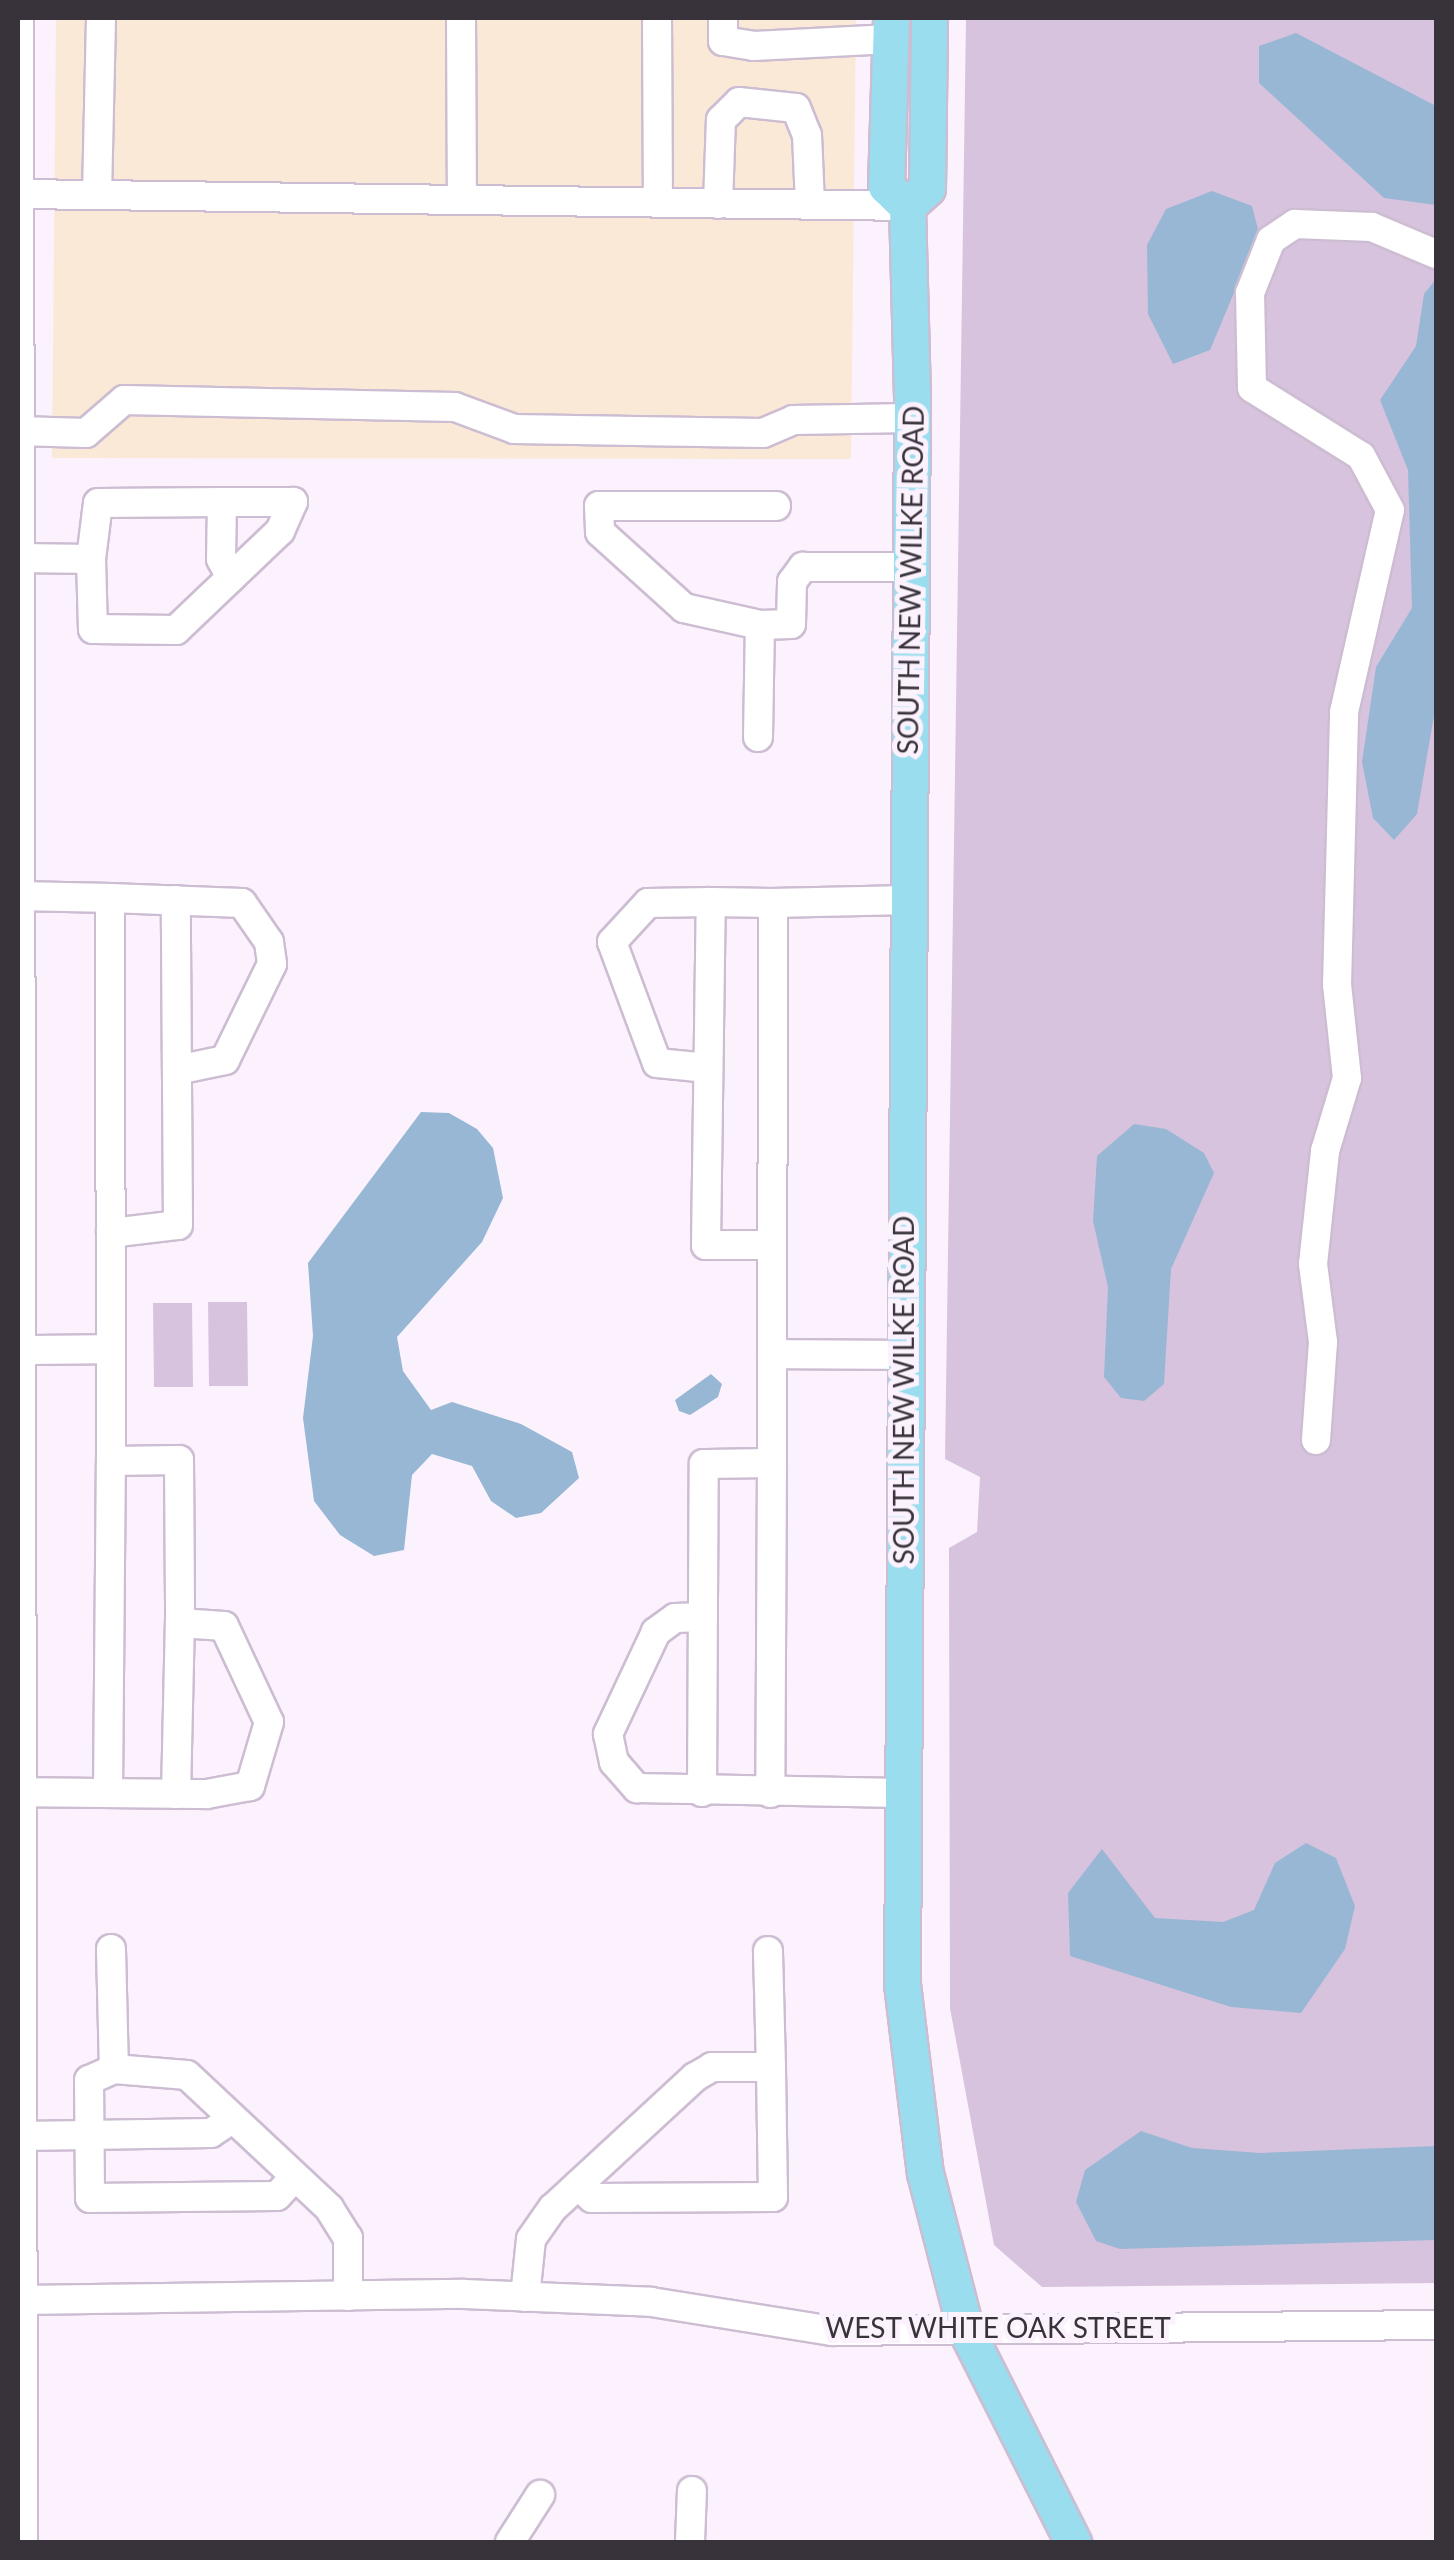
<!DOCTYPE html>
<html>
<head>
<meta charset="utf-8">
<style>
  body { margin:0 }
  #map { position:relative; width:1454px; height:2560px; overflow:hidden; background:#fcf2fe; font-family:Lato,sans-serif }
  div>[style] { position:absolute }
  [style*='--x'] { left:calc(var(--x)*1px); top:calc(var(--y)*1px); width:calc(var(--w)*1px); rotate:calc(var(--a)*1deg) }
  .commercial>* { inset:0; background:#fae9d7 }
  .green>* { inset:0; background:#d7c3dd }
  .water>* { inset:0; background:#97b7d4 }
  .roads { filter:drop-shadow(2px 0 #cdbdd2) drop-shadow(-2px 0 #cdbdd2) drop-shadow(0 2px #cdbdd2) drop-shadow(0 -2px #cdbdd2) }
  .minor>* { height:28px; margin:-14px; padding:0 14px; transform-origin:14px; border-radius:14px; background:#fff }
  .major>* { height:35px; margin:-17.5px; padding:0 17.5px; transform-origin:17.5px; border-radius:17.5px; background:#9addee }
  span { translate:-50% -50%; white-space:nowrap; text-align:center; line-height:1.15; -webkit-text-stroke:10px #fcf2fe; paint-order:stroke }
  .street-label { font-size:28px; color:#38323a }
  .frame { position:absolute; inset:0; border:20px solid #38323a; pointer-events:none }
</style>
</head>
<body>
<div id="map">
  <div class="commercial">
    <i style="clip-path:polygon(56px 18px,856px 18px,851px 459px,52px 458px)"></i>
  </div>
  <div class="green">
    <i style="clip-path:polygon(966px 18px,1436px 18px,1436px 2283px,1042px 2287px,994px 2245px,950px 2008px,949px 1548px,977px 1532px,980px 1477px,945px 1459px)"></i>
    <i style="clip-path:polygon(208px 1302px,247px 1302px,248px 1386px,209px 1386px)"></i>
    <i style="clip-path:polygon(153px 1303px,192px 1303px,193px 1387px,154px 1387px)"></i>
  </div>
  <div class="water">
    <i style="clip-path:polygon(1296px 33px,1436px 106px,1436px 205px,1384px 198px,1259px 83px,1259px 46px)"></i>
    <i style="clip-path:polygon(1212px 191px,1252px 206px,1259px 233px,1210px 350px,1173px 364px,1148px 314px,1147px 245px,1166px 209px)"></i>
    <i style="clip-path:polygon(1436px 279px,1436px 704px,1417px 814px,1394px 840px,1373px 818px,1362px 762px,1376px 667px,1412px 608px,1408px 470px,1380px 400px,1416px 346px,1424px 294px)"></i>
    <i style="clip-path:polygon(421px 1112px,449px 1113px,477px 1129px,493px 1148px,503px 1198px,482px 1242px,397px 1337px,403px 1371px,431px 1410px,452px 1402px,521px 1424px,572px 1452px,579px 1478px,541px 1513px,516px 1518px,491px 1501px,472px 1466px,432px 1454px,412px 1475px,404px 1550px,374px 1556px,340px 1535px,314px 1501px,303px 1418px,313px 1336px,308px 1263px)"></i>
    <i style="clip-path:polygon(1134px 1124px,1166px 1129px,1204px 1153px,1214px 1173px,1171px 1269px,1164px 1384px,1144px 1401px,1121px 1398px,1104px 1377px,1108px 1287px,1093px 1221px,1097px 1156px)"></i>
    <i style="clip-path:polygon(711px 1374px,722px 1384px,718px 1397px,690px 1415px,679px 1411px,675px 1400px)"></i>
    <i style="clip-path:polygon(1306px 1843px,1336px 1858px,1355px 1906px,1345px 1949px,1301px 2013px,1231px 2007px,1070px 1956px,1068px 1893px,1102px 1849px,1155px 1918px,1223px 1922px,1254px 1910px,1275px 1863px)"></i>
    <i style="clip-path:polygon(1141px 2131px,1192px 2148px,1260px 2153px,1436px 2146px,1436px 2240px,1120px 2249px,1096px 2241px,1076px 2202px,1085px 2170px)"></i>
  </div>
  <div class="roads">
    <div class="minor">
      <i style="--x:19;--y:18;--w:2524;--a:89.91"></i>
      <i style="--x:461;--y:18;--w:182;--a:89.7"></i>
      <i style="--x:657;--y:18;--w:185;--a:89.7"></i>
      <i style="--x:723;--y:18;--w:23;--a:90"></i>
      <i style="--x:723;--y:41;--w:31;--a:9"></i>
      <i style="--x:754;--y:46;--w:137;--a:-2.9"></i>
      <i style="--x:19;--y:194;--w:888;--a:0.77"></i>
      <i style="--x:97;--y:195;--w:177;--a:-88.7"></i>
      <i style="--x:718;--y:204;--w:84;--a:-88"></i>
      <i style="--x:721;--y:120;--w:25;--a:-45"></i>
      <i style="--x:739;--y:102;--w:57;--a:6"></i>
      <i style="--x:796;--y:108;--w:29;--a:68"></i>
      <i style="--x:807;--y:135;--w:70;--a:87.5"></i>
      <i style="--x:19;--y:431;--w:67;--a:1.7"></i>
      <i style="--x:86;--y:433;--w:50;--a:-41"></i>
      <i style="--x:124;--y:400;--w:331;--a:1.2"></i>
      <i style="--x:455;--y:407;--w:63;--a:20.4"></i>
      <i style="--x:514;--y:429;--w:249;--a:0.9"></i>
      <i style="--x:763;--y:433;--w:33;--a:-23"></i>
      <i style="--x:793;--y:420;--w:118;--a:-1"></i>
      <i style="--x:20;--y:558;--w:71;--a:0.8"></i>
      <i style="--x:91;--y:559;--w:70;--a:88.4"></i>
      <i style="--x:93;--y:629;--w:83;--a:0.7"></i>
      <i style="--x:176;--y:630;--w:144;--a:-43.6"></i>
      <i style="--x:280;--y:531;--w:32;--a:-66"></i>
      <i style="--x:293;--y:502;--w:71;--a:180"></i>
      <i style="--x:222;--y:502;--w:57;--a:91"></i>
      <i style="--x:221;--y:559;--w:21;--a:62"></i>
      <i style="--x:91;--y:559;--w:56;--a:-82.9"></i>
      <i style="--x:98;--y:503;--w:124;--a:-0.5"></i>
      <i style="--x:760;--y:625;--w:78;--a:-167.4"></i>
      <i style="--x:684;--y:608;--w:113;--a:-137.9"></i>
      <i style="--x:600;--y:532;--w:26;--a:-92"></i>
      <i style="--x:599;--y:506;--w:177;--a:0"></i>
      <i style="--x:758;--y:737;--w:112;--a:-89"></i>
      <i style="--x:760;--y:625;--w:31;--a:-2"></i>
      <i style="--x:791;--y:624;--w:42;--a:-88.6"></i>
      <i style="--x:792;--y:582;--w:19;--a:-54"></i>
      <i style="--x:803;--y:567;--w:107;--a:0"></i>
      <i style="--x:20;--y:896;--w:90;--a:1.3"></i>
      <i style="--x:110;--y:898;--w:563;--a:89.9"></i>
      <i style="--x:111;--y:1461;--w:68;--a:-0.8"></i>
      <i style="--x:179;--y:1460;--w:163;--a:89.6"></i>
      <i style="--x:180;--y:1623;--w:44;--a:3.9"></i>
      <i style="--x:224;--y:1626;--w:106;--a:64.9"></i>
      <i style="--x:269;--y:1722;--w:67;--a:106.5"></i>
      <i style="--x:250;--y:1786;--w:44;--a:169.5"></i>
      <i style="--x:207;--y:1794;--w:186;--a:-179.4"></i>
      <i style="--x:110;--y:898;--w:132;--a:2.2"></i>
      <i style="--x:242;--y:903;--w:47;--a:55.3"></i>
      <i style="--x:269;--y:942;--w:22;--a:82"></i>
      <i style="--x:272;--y:964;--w:107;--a:116.1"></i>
      <i style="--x:225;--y:1060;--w:49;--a:168.2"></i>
      <i style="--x:708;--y:1068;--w:51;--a:-174.4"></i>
      <i style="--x:657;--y:1063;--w:129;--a:-110.4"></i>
      <i style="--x:612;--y:942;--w:53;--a:-47.3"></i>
      <i style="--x:648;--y:903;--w:63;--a:-0.9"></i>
      <i style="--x:111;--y:1233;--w:67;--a:-6.8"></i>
      <i style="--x:178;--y:1225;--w:325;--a:-90.4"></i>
      <i style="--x:772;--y:1245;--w:66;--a:180"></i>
      <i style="--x:706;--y:1245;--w:343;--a:-89.2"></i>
      <i style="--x:711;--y:902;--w:62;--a:0.9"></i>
      <i style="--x:21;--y:1350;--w:90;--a:-0.6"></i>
      <i style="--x:772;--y:1354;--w:130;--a:0.4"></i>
      <i style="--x:1316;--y:1440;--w:98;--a:-85.9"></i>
      <i style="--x:1323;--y:1342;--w:79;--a:-97.3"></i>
      <i style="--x:1313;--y:1264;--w:114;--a:-83.9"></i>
      <i style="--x:1325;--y:1151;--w:76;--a:-73.2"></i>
      <i style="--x:1347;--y:1078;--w:94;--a:-96.1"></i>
      <i style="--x:1337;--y:985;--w:273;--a:-88.5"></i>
      <i style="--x:1344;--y:712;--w:207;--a:-77.2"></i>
      <i style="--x:1390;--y:510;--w:61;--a:-118.2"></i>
      <i style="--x:1361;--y:456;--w:128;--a:-148"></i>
      <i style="--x:1252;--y:388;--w:95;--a:-91.2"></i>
      <i style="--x:1250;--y:293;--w:57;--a:-68.4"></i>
      <i style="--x:1271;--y:240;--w:29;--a:-34"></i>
      <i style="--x:1295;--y:224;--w:77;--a:2.2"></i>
      <i style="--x:1372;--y:227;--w:69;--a:22.9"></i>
      <i style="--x:772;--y:1463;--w:560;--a:-89.9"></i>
      <i style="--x:773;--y:903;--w:134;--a:-1.3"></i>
      <i style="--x:703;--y:1617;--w:28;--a:178"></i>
      <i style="--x:675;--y:1618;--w:24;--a:144"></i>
      <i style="--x:656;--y:1632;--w:113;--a:115.2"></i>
      <i style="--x:608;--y:1734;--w:29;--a:78"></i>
      <i style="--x:614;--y:1762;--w:35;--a:49"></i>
      <i style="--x:637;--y:1788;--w:263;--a:1.1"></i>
      <i style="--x:702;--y:1792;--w:328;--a:-89.7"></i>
      <i style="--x:704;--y:1464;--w:68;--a:-0.8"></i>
      <i style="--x:772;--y:1463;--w:330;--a:90.3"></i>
      <i style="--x:108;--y:1793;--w:332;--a:-89.5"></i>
      <i style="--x:176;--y:1794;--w:171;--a:-88.7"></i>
      <i style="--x:111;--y:1949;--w:120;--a:88.6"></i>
      <i style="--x:114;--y:2069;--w:73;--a:4.7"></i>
      <i style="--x:187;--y:2075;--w:195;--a:43.1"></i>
      <i style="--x:329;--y:2208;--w:36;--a:58"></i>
      <i style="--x:348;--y:2238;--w:58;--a:90"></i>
      <i style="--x:114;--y:2069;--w:27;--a:156"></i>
      <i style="--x:89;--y:2080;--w:118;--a:89.5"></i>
      <i style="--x:90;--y:2198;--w:187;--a:-0.6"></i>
      <i style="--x:277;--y:2196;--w:26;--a:-47"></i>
      <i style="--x:22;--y:2136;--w:189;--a:-0.9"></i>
      <i style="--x:211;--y:2133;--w:25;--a:-34"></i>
      <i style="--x:578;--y:2185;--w:19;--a:43"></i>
      <i style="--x:592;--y:2198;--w:181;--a:-0.3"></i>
      <i style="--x:773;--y:2197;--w:130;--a:-90.9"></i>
      <i style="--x:525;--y:2297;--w:58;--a:-84.1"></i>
      <i style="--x:531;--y:2239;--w:38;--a:-55"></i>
      <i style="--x:553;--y:2208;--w:193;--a:-42.7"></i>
      <i style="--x:695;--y:2077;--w:20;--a:-30"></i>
      <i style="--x:712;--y:2067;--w:59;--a:0"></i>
      <i style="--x:771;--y:2067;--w:116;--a:-91.5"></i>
      <i style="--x:22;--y:2300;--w:442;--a:-0.8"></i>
      <i style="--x:464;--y:2294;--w:187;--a:2.4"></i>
      <i style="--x:651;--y:2302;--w:183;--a:9.1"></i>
      <i style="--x:832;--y:2331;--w:604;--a:-0.57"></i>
      <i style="--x:510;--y:2542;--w:56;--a:-57.4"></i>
      <i style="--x:690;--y:2542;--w:51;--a:-87.8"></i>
    </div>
    <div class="major">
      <i style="--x:891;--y:18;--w:168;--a:91.7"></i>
      <i style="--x:886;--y:186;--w:29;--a:44"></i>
      <i style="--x:907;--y:206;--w:190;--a:88.5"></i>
      <i style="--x:912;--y:396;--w:1588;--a:90.36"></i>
      <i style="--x:902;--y:1984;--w:190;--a:83.1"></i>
      <i style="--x:925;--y:2173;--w:160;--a:75.5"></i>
      <i style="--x:965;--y:2328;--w:240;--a:63.2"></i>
      <i style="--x:907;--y:206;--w:27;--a:-42"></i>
      <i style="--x:927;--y:188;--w:170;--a:-89.3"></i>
    </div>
  </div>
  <div class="street-label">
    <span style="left:910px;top:580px;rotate:-89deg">SOUTH NEW WILKE ROAD</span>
    <span style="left:903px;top:1390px;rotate:-90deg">SOUTH NEW WILKE ROAD</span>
    <span style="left:998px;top:2327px">WEST WHITE OAK STREET</span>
  </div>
  <div class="frame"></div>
</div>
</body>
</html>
